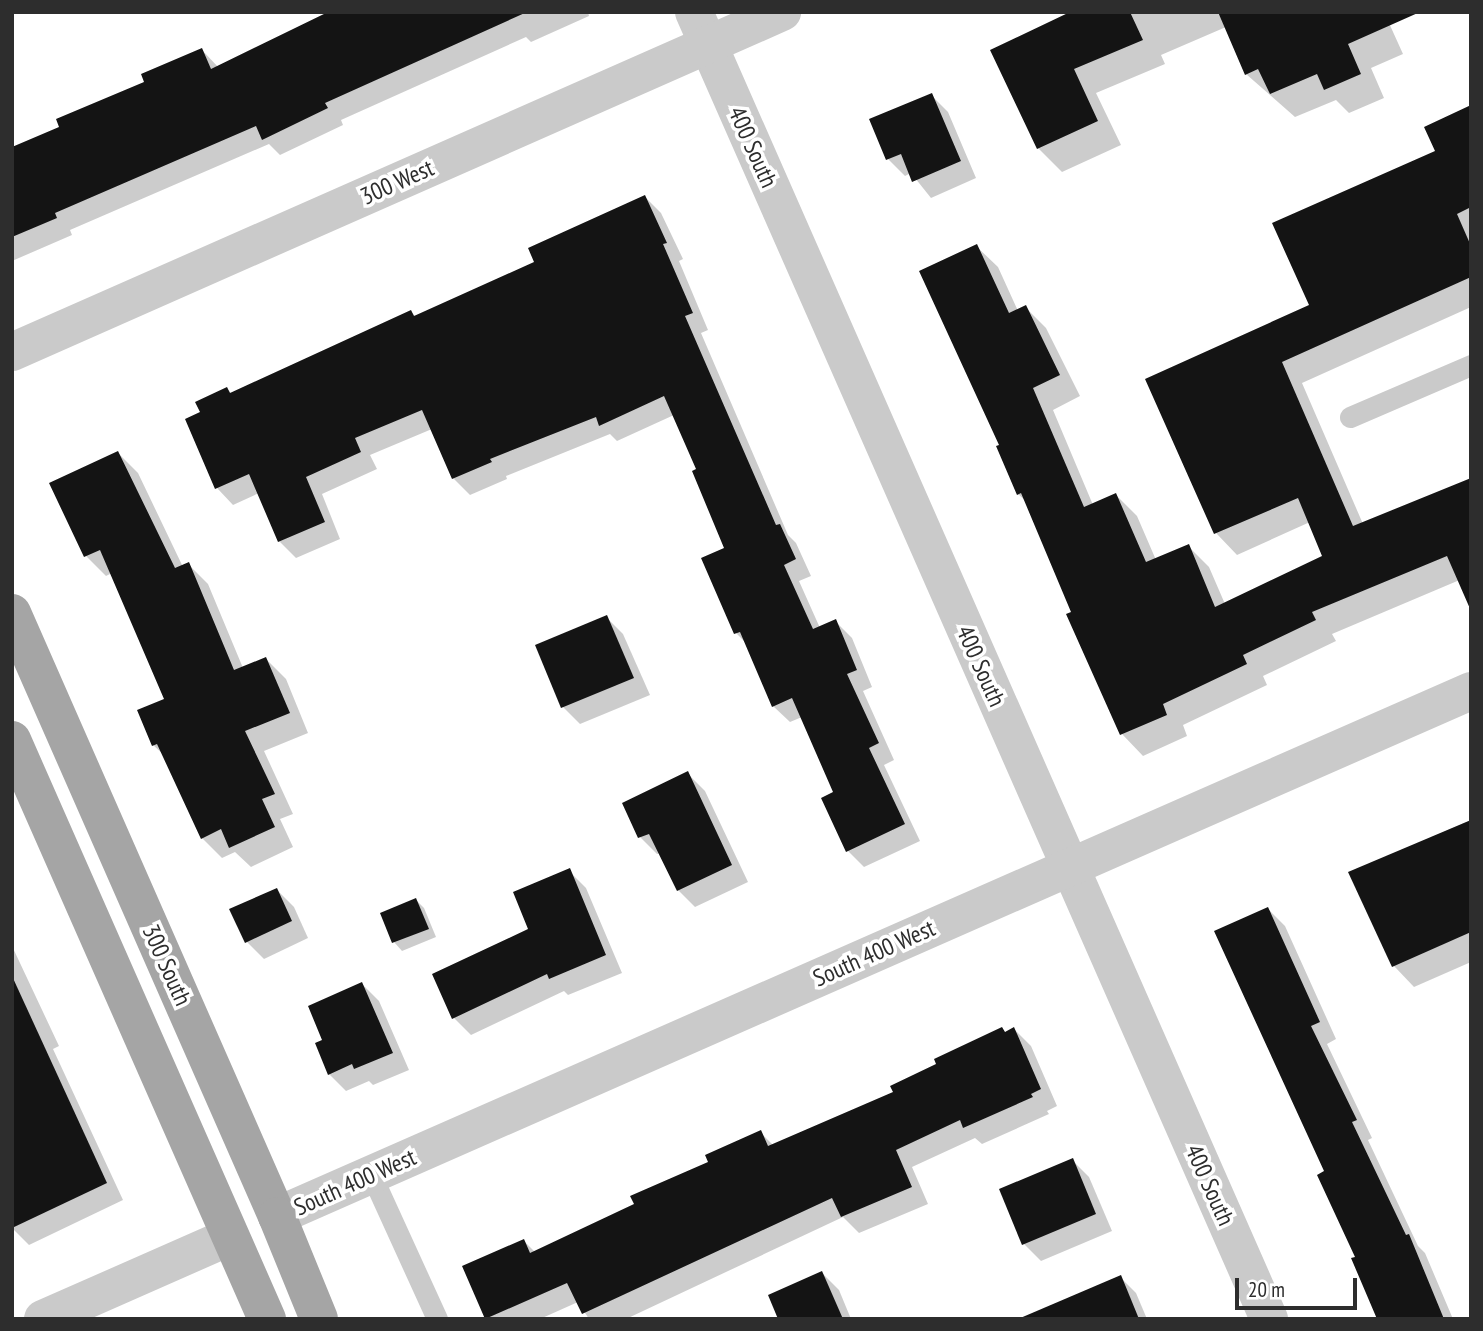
<!DOCTYPE html>
<html>
<head>
<meta charset="utf-8">
<style>
  body { margin:0 }
  #map { position:relative; width:1483px; height:1331px; overflow:hidden; background:#fff; font-family:"PT Sans Narrow",sans-serif }
  div>[style] { position:absolute }
  [style*='--x'] { left:calc(var(--x)*1px); top:calc(var(--y)*1px); width:calc(var(--w)*1px); rotate:calc(var(--a)*1deg) }
  .shadow>* { inset:0; background:#0003 }
  .building>* { inset:0; background:#141414 }
  .lane>* { height:21px; margin:-10.5px; padding:0 10.5px; transform-origin:10.5px; border-radius:10.5px; background:#cacaca }
  .street>* { height:38px; margin:-19px; padding:0 19px; transform-origin:19px; border-radius:19px; background:#cacaca }
  .primary>* { height:38px; margin:-19px; padding:0 19px; transform-origin:19px; border-radius:19px; background:#a5a5a5 }
  span { translate:-50% -50%; white-space:nowrap; text-align:center; line-height:1.15; -webkit-text-stroke:7px #fff; paint-order:stroke }
  .street-label { font-size:24px; color:#2d2d2d }
  .frame { position:absolute; inset:0; border:14px solid #2d2d2d; pointer-events:none }
  .scale { position:absolute; left:1235px; top:1278px; width:122px; height:32px; box-sizing:border-box; border:4px solid #2d2d2d; border-top:0; padding-left:9px; font-size:21px; line-height:24px; white-space:nowrap; color:#2d2d2d; -webkit-text-stroke:5px #fff; paint-order:stroke }
</style>
</head>
<body>
<div id="map">
  <div class="shadow">
    <i style="clip-path:polygon(332px 12px,588px 12px,589px 16px,531px 42px,526px 37px,341px 120px,343px 125px,280px 155px,269px 144px,70px 230px,72px 235px,12px 261px,12px 149px,62px 128px,202px 50px,219px 68px)"></i>
    <i style="clip-path:polygon(1074px 12px,1384px 12px,1403px 54px,1371px 68px,1384px 98px,1349px 113px,1336px 100px,1295px 117px,1246px 74px,1226px 27px,1161px 55px,1165px 64px,1096px 93px,1121px 145px,1062px 172px,1038px 148px)"></i>
    <i style="clip-path:polygon(931px 95px,948px 112px,976px 178px,931px 198px,911px 173px,905px 176px,888px 159px)"></i>
    <i style="clip-path:polygon(1471px 107px,1471px 307px,1302px 383px,1363px 524px,1471px 480px,1462px 579px,1332px 634px,1336px 641px,1263px 676px,1267px 685px,1183px 725px,1187px 736px,1143px 756px,1122px 734px,1068px 615px,1073px 613px,1028px 503px,1018px 494px,1002px 446px,976px 246px,998px 267px,1018px 311px,1025px 307px,1046px 328px,1080px 396px,1053px 410px,1093px 505px,1116px 495px,1137px 516px,1156px 560px,1188px 546px,1209px 567px,1225px 604px,1324px 557px,1310px 522px,1237px 555px,1216px 533px,1147px 380px,1311px 306px)"></i>
    <i style="clip-path:polygon(645px 197px,661px 213px,683px 259px,679px 261px,708px 330px,701px 333px,788px 535px,796px 543px,811px 576px,799px 581px,820px 628px,835px 621px,852px 638px,872px 687px,863px 691px,894px 760px,884px 765px,920px 841px,864px 867px,848px 851px,836px 793px,802px 717px,790px 722px,773px 706px,748px 645px,736px 633px,726px 549px,699px 470px,674px 415px,617px 441px,610px 434px,506px 476px,507px 479px,470px 495px,453px 478px,432px 429px,370px 455px,377px 469px,322px 494px,340px 539px,296px 558px,279px 541px,259px 493px,233px 505px,217px 488px,203px 413px,227px 389px,232px 394px,411px 312px,416px 317px,537px 262px)"></i>
    <i style="clip-path:polygon(118px 453px,138px 473px,183px 567px,188px 564px,208px 584px,243px 668px,266px 659px,286px 679px,308px 733px,264px 751px,293px 814px,280px 819px,293px 847px,251px 867px,235px 852px,222px 858px,202px 838px,164px 755px,153px 745px,167px 700px,112px 573px,106px 576px,86px 556px)"></i>
    <i style="clip-path:polygon(606px 617px,623px 634px,650px 695px,580px 724px,563px 707px,537px 646px)"></i>
    <i style="clip-path:polygon(688px 774px,705px 791px,748px 882px,695px 907px,678px 890px,660px 853px,657px 854px,640px 837px,624px 804px)"></i>
    <i style="clip-path:polygon(1471px 820px,1471px 962px,1414px 987px,1394px 966px,1350px 873px)"></i>
    <i style="clip-path:polygon(569px 871px,586px 888px,622px 973px,568px 995px,564px 991px,471px 1035px,454px 1018px,530px 930px)"></i>
    <i style="clip-path:polygon(277px 890px,294px 907px,308px 938px,264px 959px,247px 942px)"></i>
    <i style="clip-path:polygon(416px 900px,424px 908px,436px 937px,402px 951px,394px 942px,382px 914px)"></i>
    <i style="clip-path:polygon(1268px 909px,1285px 926px,1336px 1039px,1327px 1044px,1372px 1138px,1368px 1140px,1418px 1246px,1425px 1253px,1453px 1319px,1384px 1319px,1327px 1172px)"></i>
    <i style="clip-path:polygon(12px 946px,59px 1046px,53px 1049px,123px 1200px,29px 1245px,12px 1228px)"></i>
    <i style="clip-path:polygon(362px 984px,379px 1001px,409px 1070px,373px 1085px,369px 1081px,346px 1091px,329px 1074px,324px 1041px)"></i>
    <i style="clip-path:polygon(1014px 1029px,1031px 1046px,1057px 1106px,1047px 1111px,1049px 1114px,982px 1144px,975px 1138px,912px 1167px,928px 1204px,859px 1233px,843px 1217px,626px 1319px,589px 1319px,578px 1302px,540px 1319px,486px 1318px,524px 1241px,535px 1252px,636px 1205px,760px 1132px,773px 1145px,896px 1093px)"></i>
    <i style="clip-path:polygon(1072px 1160px,1089px 1177px,1112px 1231px,1041px 1261px,1024px 1244px)"></i>
    <i style="clip-path:polygon(822px 1273px,839px 1290px,851px 1319px,780px 1319px)"></i>
    <i style="clip-path:polygon(1120px 1277px,1136px 1293px,1147px 1319px,1066px 1319px)"></i>
  </div>
  <div class="building">
    <i style="clip-path:polygon(328px 12px,527px 12px,325px 103px,328px 108px,262px 140px,256px 126px,55px 213px,57px 218px,12px 237px,12px 147px,59px 127px,56px 119px,144px 82px,141px 74px,202px 48px,211px 69px)"></i>
    <i style="clip-path:polygon(1070px 12px,1130px 12px,1143px 40px,1074px 69px,1098px 121px,1037px 149px,990px 50px)"></i>
    <i style="clip-path:polygon(1218px 12px,1420px 12px,1348px 44px,1361px 74px,1324px 90px,1317px 74px,1270px 94px,1258px 69px,1245px 75px)"></i>
    <i style="clip-path:polygon(932px 93px,961px 161px,912px 182px,901px 154px,886px 160px,869px 119px)"></i>
    <i style="clip-path:polygon(1471px 105px,1471px 207px,1457px 214px,1471px 246px,1471px 277px,1282px 362px,1353px 526px,1471px 478px,1471px 611px,1447px 556px,1312px 612px,1316px 620px,1243px 655px,1247px 664px,1163px 704px,1167px 715px,1120px 735px,1066px 614px,1071px 612px,1021px 493px,1017px 495px,996px 446px,999px 445px,919px 271px,977px 244px,1009px 313px,1026px 305px,1060px 375px,1033px 388px,1084px 507px,1116px 493px,1146px 562px,1189px 544px,1215px 607px,1322px 556px,1298px 498px,1214px 534px,1145px 379px,1309px 305px,1272px 223px,1435px 151px,1424px 127px)"></i>
    <i style="clip-path:polygon(645px 195px,667px 243px,663px 244px,693px 313px,685px 316px,776px 525px,780px 524px,796px 559px,784px 565px,813px 629px,836px 619px,857px 670px,847px 674px,879px 743px,869px 748px,905px 824px,846px 852px,821px 798px,833px 792px,792px 698px,772px 707px,740px 632px,734px 634px,701px 558px,724px 548px,692px 471px,696px 469px,664px 396px,599px 426px,596px 417px,490px 459px,492px 462px,452px 479px,422px 410px,355px 438px,361px 452px,306px 477px,325px 522px,278px 542px,249px 474px,215px 489px,185px 419px,200px 412px,195px 402px,227px 387px,230px 393px,411px 310px,414px 316px,534px 262px,528px 248px)"></i>
    <i style="clip-path:polygon(118px 451px,175px 568px,189px 562px,234px 670px,266px 657px,290px 713px,245px 731px,275px 794px,262px 799px,275px 827px,229px 848px,221px 829px,201px 839px,157px 744px,152px 746px,137px 710px,164px 699px,100px 550px,84px 557px,49px 483px)"></i>
    <i style="clip-path:polygon(607px 615px,634px 678px,561px 708px,535px 645px)"></i>
    <i style="clip-path:polygon(688px 771px,732px 865px,677px 891px,649px 834px,638px 838px,622px 803px)"></i>
    <i style="clip-path:polygon(1471px 820px,1471px 932px,1392px 967px,1348px 872px)"></i>
    <i style="clip-path:polygon(570px 868px,606px 955px,549px 979px,547px 974px,452px 1019px,432px 974px,528px 929px,513px 892px)"></i>
    <i style="clip-path:polygon(277px 888px,292px 921px,245px 943px,229px 909px)"></i>
    <i style="clip-path:polygon(416px 898px,429px 929px,392px 943px,380px 913px)"></i>
    <i style="clip-path:polygon(1268px 907px,1320px 1022px,1311px 1026px,1357px 1120px,1352px 1122px,1406px 1235px,1409px 1234px,1444px 1319px,1377px 1319px,1351px 1258px,1355px 1257px,1317px 1175px,1324px 1171px,1214px 931px)"></i>
    <i style="clip-path:polygon(12px 976px,107px 1183px,12px 1228px)"></i>
    <i style="clip-path:polygon(362px 982px,393px 1053px,354px 1069px,352px 1064px,328px 1075px,315px 1043px,322px 1040px,308px 1006px)"></i>
    <i style="clip-path:polygon(1002px 1027px,1005px 1032px,1014px 1027px,1041px 1089px,1031px 1094px,1033px 1097px,963px 1128px,960px 1120px,896px 1150px,912px 1187px,841px 1217px,832px 1198px,582px 1314px,567px 1283px,485px 1319px,462px 1266px,524px 1239px,530px 1253px,634px 1204px,630px 1196px,708px 1162px,705px 1155px,761px 1130px,768px 1146px,893px 1092px,890px 1086px,936px 1064px,934px 1059px)"></i>
    <i style="clip-path:polygon(1073px 1158px,1096px 1214px,1022px 1245px,999px 1189px)"></i>
    <i style="clip-path:polygon(822px 1271px,843px 1319px,778px 1319px,768px 1295px)"></i>
    <i style="clip-path:polygon(1121px 1275px,1139px 1319px,1018px 1319px)"></i>
  </div>
  <div class="lane">
    <i style="--x:1350;--y:417;--w:132;--a:-23.3"></i>
    <i style="--x:371;--y:1174;--w:159;--a:65.5"></i>
  </div>
  <div class="street">
    <i style="--x:694;--y:12;--w:1428;--a:66.25"></i>
    <i style="--x:12;--y:352;--w:842;--a:-23.82"></i>
    <i style="--x:277;--y:1216;--w:1304;--a:-23.74"></i>
    <i style="--x:43;--y:1319;--w:203;--a:-23.8"></i>
  </div>
  <div class="primary">
    <i style="--x:12;--y:613;--w:659;--a:66.28"></i>
    <i style="--x:277;--y:1216;--w:111;--a:67.8"></i>
    <i style="--x:12;--y:740;--w:633;--a:66.23"></i>
  </div>
  <div class="street-label">
    <span style="left:753px;top:147px;rotate:66deg">400 South</span>
    <span style="left:397px;top:182px;rotate:-24deg">300 West</span>
    <span style="left:981px;top:666px;rotate:66deg">400 South</span>
    <span style="left:874px;top:953px;rotate:-24deg">South 400 West</span>
    <span style="left:167px;top:965px;rotate:66deg">300 South</span>
    <span style="left:355px;top:1182px;rotate:-24deg">South 400 West</span>
    <span style="left:1210px;top:1185px;rotate:66deg">400 South</span>
  </div>
  <div class="frame"></div>
  <div class="scale">20 m</div>
</div>
</body>
</html>
